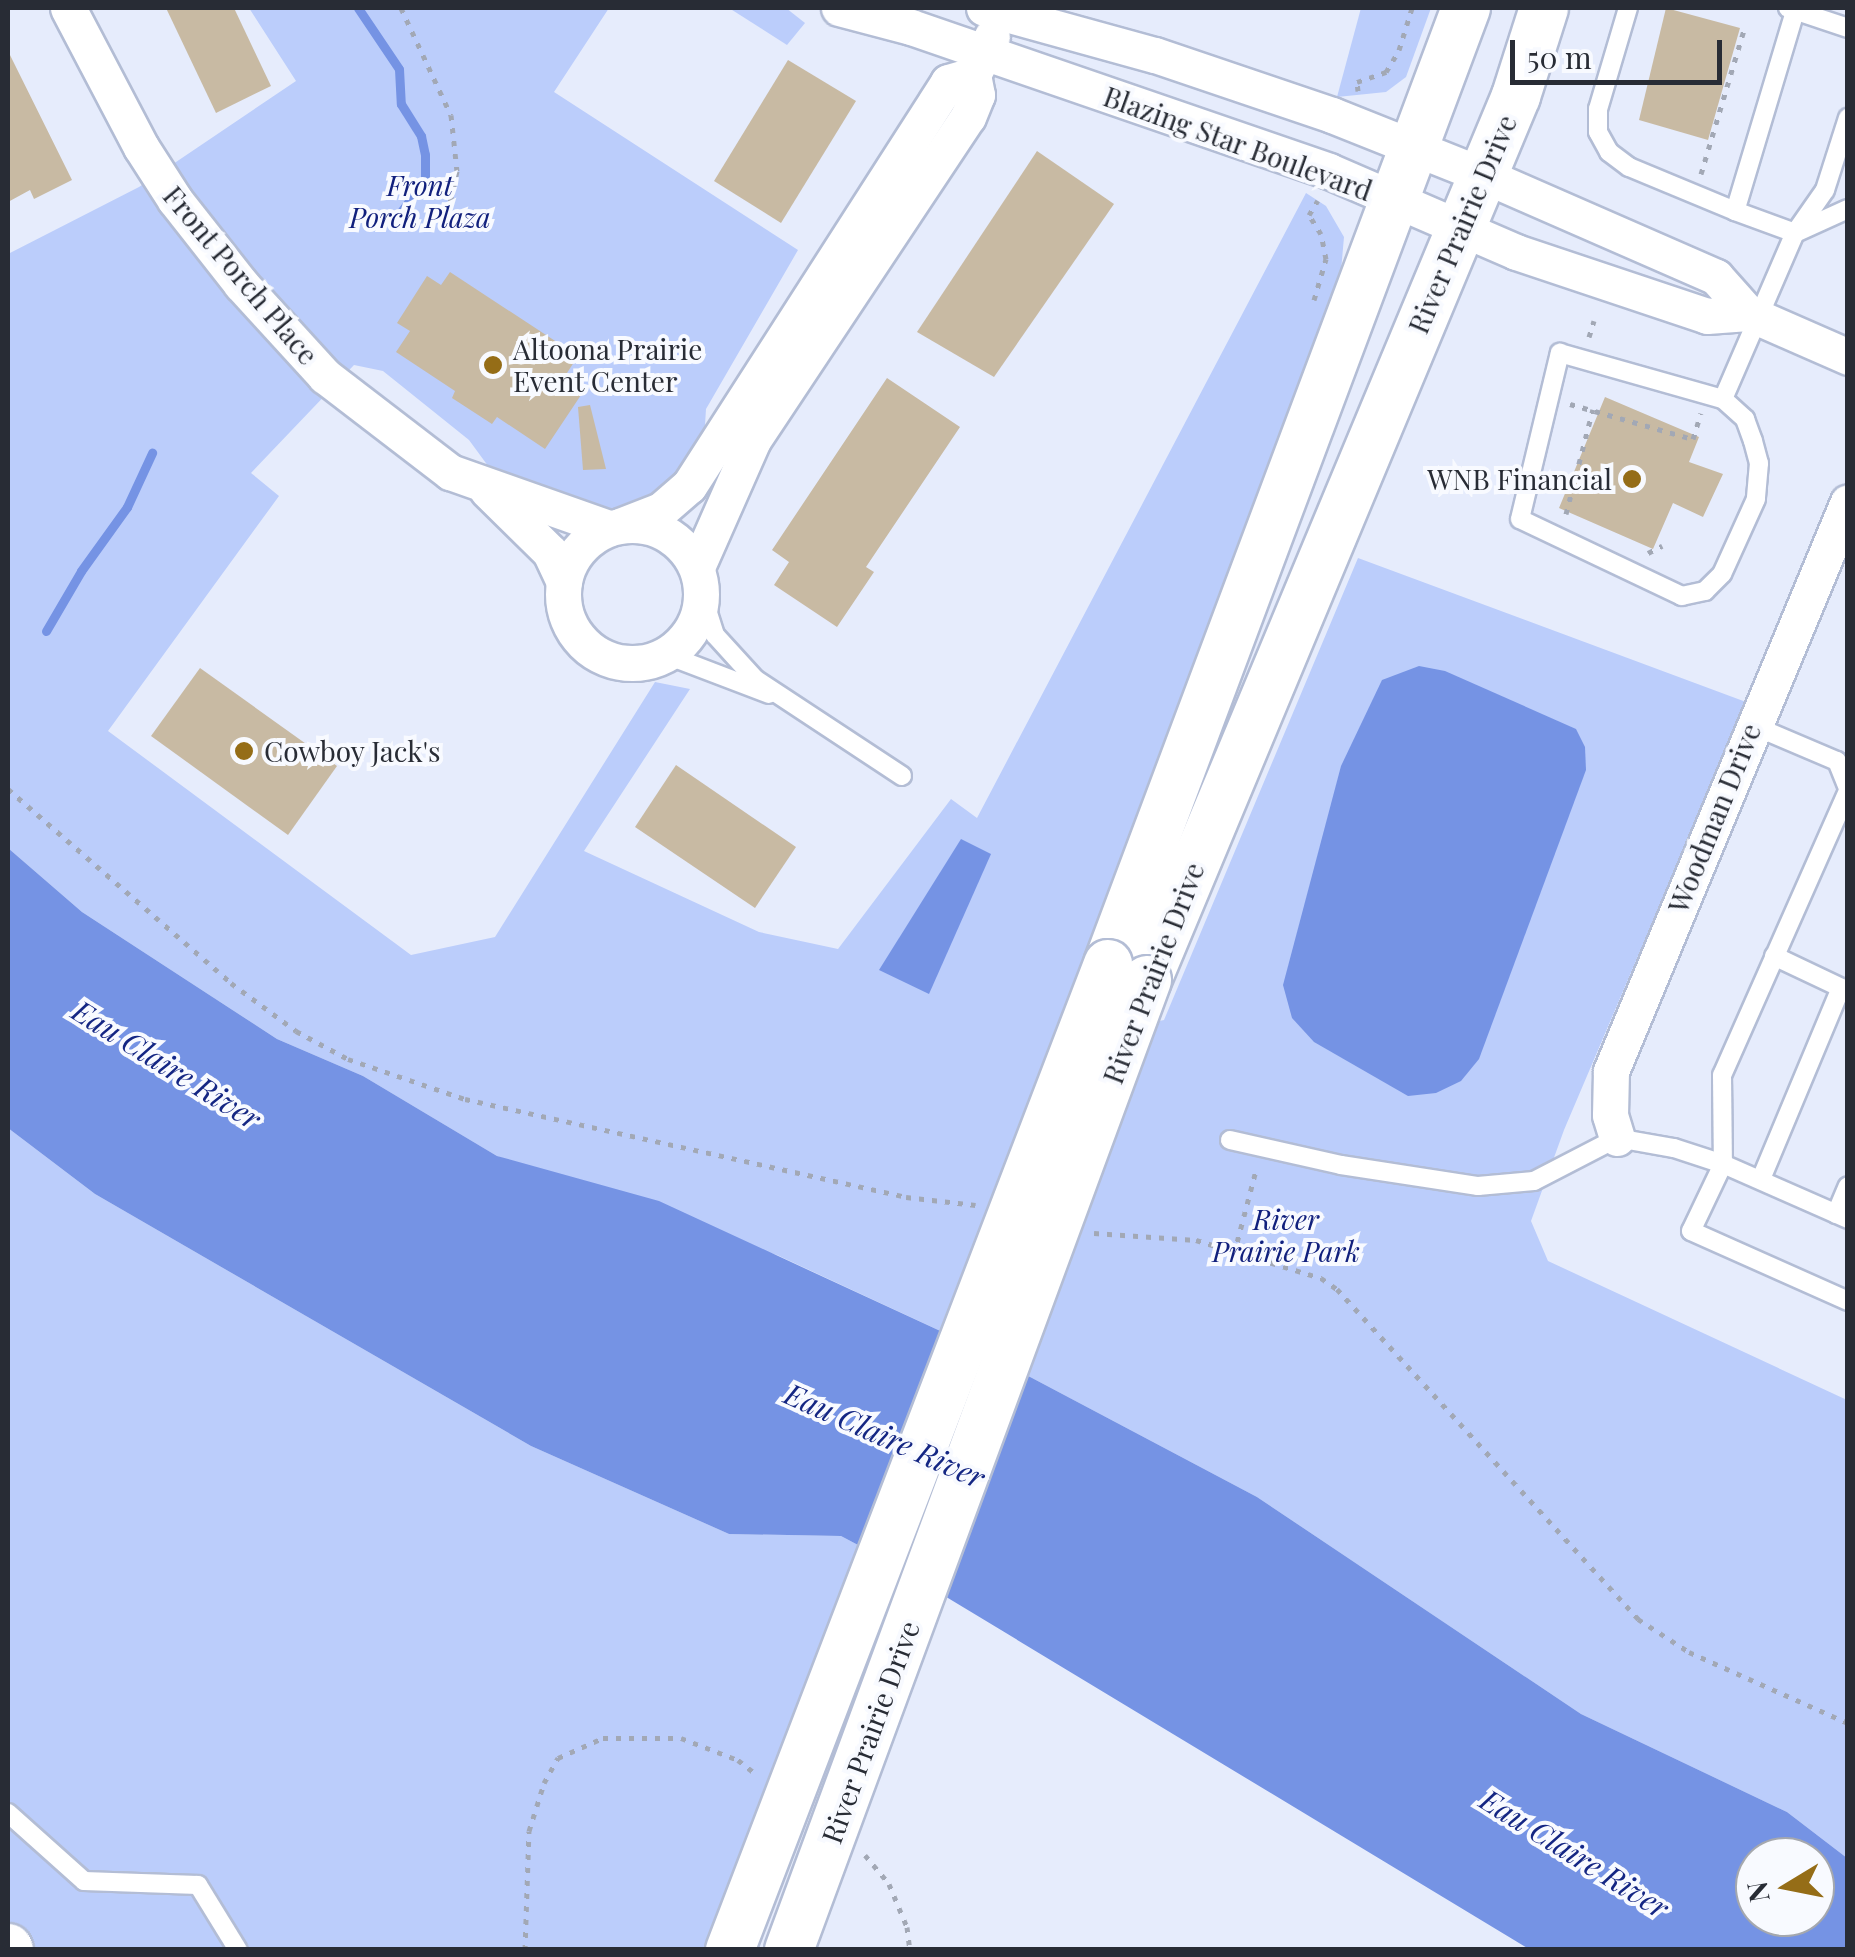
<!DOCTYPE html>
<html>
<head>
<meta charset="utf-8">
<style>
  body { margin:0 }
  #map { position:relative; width:1855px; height:1957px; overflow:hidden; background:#e6ecfc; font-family:"Playfair Display",serif }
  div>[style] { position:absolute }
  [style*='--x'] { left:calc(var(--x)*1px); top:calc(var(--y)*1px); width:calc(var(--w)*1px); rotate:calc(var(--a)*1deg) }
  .green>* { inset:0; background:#bbcdfb }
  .water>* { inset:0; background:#7593e4 }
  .stream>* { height:9px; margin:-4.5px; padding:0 4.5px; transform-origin:4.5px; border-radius:4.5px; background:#7593e4 }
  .building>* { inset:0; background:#c8baa3 }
  .path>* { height:5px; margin-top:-2.5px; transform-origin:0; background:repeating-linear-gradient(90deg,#a2a8b5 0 5px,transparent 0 13px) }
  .roads { filter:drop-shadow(2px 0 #b3bdd5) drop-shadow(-2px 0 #b3bdd5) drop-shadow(0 2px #b3bdd5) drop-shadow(0 -2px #b3bdd5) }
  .lane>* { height:18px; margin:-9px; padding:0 9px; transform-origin:9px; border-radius:9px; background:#fff }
  .street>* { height:35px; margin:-17.5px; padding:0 17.5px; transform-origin:17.5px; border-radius:17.5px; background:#fff }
  .street>.ring { margin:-17.5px; padding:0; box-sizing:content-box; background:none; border:35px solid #fff; border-radius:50% }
  .secondary>* { height:48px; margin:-24px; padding:0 24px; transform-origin:24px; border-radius:24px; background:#fff }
  .bridges { filter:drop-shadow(2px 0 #b3bdd5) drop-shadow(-2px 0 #b3bdd5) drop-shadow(0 2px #b3bdd5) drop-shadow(0 -2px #b3bdd5) }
  .secondary-bridge>* { height:48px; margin:-24px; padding:0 24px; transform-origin:24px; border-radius:24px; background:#fff }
  .dots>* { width:28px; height:28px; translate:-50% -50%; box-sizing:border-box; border:5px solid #f8faff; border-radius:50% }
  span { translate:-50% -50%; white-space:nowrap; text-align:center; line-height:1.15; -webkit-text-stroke:8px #f8faff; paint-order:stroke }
  .street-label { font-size:28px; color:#282c35 }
  .park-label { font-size:28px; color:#11207d; font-style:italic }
  .poi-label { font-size:28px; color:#282c35 }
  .left { translate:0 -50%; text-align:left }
  .right { translate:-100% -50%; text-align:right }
  .water-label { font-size:30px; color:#142683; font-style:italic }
  .frame { position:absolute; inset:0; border:10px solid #282c35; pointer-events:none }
  .north { position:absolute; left:1735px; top:1837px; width:100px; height:100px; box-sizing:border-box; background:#f8faff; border:2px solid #a5a8ae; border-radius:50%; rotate:260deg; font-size:28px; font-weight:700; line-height:40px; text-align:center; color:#282c35 }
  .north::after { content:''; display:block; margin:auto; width:35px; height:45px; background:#956d17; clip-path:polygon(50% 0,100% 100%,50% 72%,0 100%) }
  .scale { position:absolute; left:1510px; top:40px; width:212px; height:45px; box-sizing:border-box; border:5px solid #282c35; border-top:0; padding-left:12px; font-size:30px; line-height:35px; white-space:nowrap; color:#282c35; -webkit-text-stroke:8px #f8faff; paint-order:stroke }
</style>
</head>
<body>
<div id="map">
  <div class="green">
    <i style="clip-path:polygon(249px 8px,609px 8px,554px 92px,798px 250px,706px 409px,704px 441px,661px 496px,627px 508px,604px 510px,491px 470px,469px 440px,383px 371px,354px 365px,251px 473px,279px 496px,108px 731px,411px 955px,495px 937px,655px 682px,690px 689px,584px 851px,759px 932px,838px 949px,951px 799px,977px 818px,1306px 193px,1326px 206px,1344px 237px,1341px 271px,1054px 1044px,1164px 1020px,1358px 558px,1746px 702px,1564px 1130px,1531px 1221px,1548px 1261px,1847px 1400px,1847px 1858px,1787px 1812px,1581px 1714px,1257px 1497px,962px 1341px,777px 1255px,670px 1222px,497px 1156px,363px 1076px,277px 1039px,82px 912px,8px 848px,8px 254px,139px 187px,296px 81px)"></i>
    <i style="clip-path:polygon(729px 8px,786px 8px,805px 23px,787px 45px)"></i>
    <i style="clip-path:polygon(1361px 8px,1431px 8px,1406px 77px,1386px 92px,1337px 97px)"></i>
    <i style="clip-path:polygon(8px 1128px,95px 1194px,531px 1446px,729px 1534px,841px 1536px,875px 1554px,724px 1949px,32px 1950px,8px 1927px)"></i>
  </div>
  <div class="water">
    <i style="clip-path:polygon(1419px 666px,1445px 671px,1576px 729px,1585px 747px,1586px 770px,1479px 1059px,1461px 1081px,1436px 1093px,1408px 1096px,1314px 1042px,1292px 1018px,1283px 985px,1341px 766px,1382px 680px)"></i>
    <i style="clip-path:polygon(961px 839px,991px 854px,929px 994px,879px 970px)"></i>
    <i style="clip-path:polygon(evenodd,8px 848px,82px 912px,277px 1039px,363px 1076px,497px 1156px,659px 1201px,962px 1341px,1257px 1497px,1581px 1714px,1787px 1812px,1847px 1858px,1847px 1949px,1529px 1949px,875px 1554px,841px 1536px,729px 1534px,531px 1446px,95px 1194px,8px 1128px,8px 848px,1755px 1857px,1815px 1857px,1815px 1917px,1755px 1917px,1755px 1857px)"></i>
  </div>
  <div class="stream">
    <i style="--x:358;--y:8;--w:73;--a:56.1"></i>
    <i style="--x:399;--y:69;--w:35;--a:87"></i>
    <i style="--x:401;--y:104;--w:38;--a:58"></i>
    <i style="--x:421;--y:136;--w:19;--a:78"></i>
    <i style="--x:425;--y:155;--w:25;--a:90"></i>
    <i style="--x:425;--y:180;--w:51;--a:127.1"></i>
    <i style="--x:46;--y:631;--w:69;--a:-59.7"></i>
    <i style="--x:81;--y:571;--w:79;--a:-54.3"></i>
    <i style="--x:127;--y:507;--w:60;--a:-65.2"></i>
  </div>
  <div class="building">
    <i style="clip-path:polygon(166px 8px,234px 8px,271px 86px,216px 113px)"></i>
    <i style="clip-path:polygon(1666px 8px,1740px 28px,1708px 140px,1639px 120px)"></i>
    <i style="clip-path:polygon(8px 51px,72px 180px,34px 199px,30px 190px,8px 202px)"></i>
    <i style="clip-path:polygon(788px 60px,856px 101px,781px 223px,714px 181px)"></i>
    <i style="clip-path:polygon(1037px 151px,1114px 204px,994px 377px,917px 332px)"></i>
    <i style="clip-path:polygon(450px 272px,578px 356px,567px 373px,587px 386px,545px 449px,497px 417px,492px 424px,452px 398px,455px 391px,396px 352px,410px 331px,397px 323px,427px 276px,441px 285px)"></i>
    <i style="clip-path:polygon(887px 378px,960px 427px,866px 567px,874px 572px,837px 627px,774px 585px,789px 562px,772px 550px)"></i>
    <i style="clip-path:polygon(1605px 397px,1699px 437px,1689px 462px,1723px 474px,1703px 517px,1673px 503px,1653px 549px,1559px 508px)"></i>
    <i style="clip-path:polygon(590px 405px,606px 469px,583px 470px,578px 407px)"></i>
    <i style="clip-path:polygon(200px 668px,337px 766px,288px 835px,151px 736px)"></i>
    <i style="clip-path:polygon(676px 765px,796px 847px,755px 908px,635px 827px)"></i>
  </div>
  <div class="path">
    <i style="--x:401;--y:8;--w:118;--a:65"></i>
    <i style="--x:451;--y:115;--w:56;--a:83.9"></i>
    <i style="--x:457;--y:171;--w:51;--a:102.4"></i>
    <i style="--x:1358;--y:91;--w:9;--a:-96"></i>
    <i style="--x:1357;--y:82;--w:31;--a:-19"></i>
    <i style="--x:1386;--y:72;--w:26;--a:-59"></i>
    <i style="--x:1399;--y:50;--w:44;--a:-72.8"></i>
    <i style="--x:1701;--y:174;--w:154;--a:-73.4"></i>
    <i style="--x:1314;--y:300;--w:43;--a:-73.7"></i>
    <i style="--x:1326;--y:259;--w:25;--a:-101"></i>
    <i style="--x:1321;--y:234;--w:22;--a:-122"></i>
    <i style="--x:1309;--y:215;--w:17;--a:-59"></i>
    <i style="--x:1589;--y:337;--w:17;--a:-73"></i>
    <i style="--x:1570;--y:404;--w:128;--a:15.9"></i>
    <i style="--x:1693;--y:439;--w:27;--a:-73"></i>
    <i style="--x:1566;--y:514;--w:108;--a:-75.6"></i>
    <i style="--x:1648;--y:553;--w:16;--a:-27"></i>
    <i style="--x:8;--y:789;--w:296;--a:41"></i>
    <i style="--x:231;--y:983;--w:81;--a:36.4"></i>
    <i style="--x:296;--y:1031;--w:59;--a:28.3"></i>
    <i style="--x:348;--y:1059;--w:124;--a:18.9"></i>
    <i style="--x:465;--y:1099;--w:452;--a:12.5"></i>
    <i style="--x:906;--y:1197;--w:70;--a:6.5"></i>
    <i style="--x:1094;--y:1233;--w:102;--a:3.9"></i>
    <i style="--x:1196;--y:1240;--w:131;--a:16.9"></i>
    <i style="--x:1321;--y:1278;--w:19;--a:35"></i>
    <i style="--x:1337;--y:1289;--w:447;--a:47.6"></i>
    <i style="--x:1638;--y:1619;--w:61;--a:32.9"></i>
    <i style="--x:1689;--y:1652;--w:174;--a:24.1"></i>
    <i style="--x:1234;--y:1254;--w:87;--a:-75.3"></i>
    <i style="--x:865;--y:1855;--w:38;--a:50"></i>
    <i style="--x:889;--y:1884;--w:47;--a:67.3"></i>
    <i style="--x:907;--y:1927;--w:23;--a:83"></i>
    <i style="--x:525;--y:1950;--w:119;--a:-88.1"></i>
    <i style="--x:529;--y:1831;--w:50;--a:-72.6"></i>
    <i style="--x:544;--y:1783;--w:29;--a:-61"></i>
    <i style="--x:558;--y:1758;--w:49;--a:-24"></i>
    <i style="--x:603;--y:1738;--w:78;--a:0"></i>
    <i style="--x:681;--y:1738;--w:61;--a:21.1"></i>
    <i style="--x:738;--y:1760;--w:23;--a:38"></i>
  </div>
  <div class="roads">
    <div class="lane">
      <i style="--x:1628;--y:8;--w:105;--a:106.5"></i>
      <i style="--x:1598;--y:109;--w:23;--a:90"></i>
      <i style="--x:1598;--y:132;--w:23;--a:61"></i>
      <i style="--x:1609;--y:152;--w:25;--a:37"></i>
      <i style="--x:1629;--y:167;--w:115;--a:22.5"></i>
      <i style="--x:1788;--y:8;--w:63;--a:18.4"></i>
      <i style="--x:1796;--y:8;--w:212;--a:106.7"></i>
      <i style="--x:1735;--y:211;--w:64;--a:20.1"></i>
      <i style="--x:1795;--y:233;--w:58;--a:-24.4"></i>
      <i style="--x:1723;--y:399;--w:30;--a:42"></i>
      <i style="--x:1745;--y:419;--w:23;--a:70"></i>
      <i style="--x:1753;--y:441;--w:23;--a:75"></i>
      <i style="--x:1759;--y:463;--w:36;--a:95"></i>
      <i style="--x:1756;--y:499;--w:82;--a:114.4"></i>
      <i style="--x:1722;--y:574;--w:24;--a:135"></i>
      <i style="--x:1705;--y:591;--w:24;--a:168"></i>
      <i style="--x:1682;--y:596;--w:179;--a:-154.6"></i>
      <i style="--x:1520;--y:519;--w:171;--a:-76.5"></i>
      <i style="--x:1560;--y:353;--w:169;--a:15.8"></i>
      <i style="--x:1723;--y:399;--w:181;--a:-66.6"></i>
      <i style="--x:1795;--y:233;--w:52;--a:-55.1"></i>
      <i style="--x:1825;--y:190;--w:76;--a:-72.3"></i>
      <i style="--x:702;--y:594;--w:43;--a:72.4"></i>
      <i style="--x:715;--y:635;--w:59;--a:47.7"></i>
      <i style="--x:755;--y:679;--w:176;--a:33.4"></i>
      <i style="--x:667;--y:655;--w:109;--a:20.9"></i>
      <i style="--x:1752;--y:725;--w:92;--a:23"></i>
      <i style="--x:1837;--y:761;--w:29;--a:68"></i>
      <i style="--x:1848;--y:791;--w:311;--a:113.9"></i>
      <i style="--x:1722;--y:1075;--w:89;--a:89.4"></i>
      <i style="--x:1723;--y:1164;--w:137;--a:23.7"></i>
      <i style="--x:1774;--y:956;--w:82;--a:25.3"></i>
      <i style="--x:1230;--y:1140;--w:114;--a:12.7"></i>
      <i style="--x:1341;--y:1165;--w:139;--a:8.7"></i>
      <i style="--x:1478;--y:1186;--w:56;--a:-5.1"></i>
      <i style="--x:1534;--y:1181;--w:93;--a:-27.4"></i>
      <i style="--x:1617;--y:1138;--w:58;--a:10"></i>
      <i style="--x:1674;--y:1148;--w:52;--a:18.1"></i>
      <i style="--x:1723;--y:1164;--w:74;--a:115.5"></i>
      <i style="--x:1691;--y:1231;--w:172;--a:24"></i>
      <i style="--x:1761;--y:1179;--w:207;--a:-67.3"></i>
      <i style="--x:1836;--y:1214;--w:30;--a:-67"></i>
      <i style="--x:8;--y:1813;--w:102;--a:41.8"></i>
      <i style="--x:84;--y:1881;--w:114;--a:2"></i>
      <i style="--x:198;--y:1885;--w:76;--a:58.4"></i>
    </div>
    <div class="street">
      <i style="--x:68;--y:8;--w:157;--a:62.3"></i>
      <i style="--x:141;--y:147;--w:63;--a:57.3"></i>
      <i style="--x:175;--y:200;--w:107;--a:51.8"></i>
      <i style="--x:241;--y:284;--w:125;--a:47.6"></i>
      <i style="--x:325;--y:376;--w:158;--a:37.5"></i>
      <i style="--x:450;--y:472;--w:169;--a:19.4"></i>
      <i style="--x:839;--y:8;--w:74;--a:14.8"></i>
      <i style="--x:911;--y:27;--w:442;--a:19"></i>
      <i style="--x:1329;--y:171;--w:204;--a:23.4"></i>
      <i style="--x:1516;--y:252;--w:201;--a:18.5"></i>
      <i style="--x:1707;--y:316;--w:41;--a:-4.2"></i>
      <i style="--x:984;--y:8;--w:177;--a:15.4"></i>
      <i style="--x:1155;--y:55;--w:187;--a:18.7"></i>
      <i style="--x:1332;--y:115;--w:162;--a:21.7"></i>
      <i style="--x:1483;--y:175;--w:254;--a:23.6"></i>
      <i style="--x:1716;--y:277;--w:48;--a:48.4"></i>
      <i style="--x:1748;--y:313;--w:109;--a:23.7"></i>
      <i style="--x:487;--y:490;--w:88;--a:44.5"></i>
      <i style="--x:550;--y:552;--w:33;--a:65"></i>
      <i class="ring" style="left:563px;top:525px;width:103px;height:103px"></i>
      <i style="--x:622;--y:525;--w:42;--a:-21"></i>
      <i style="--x:661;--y:510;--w:37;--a:-41"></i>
      <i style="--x:689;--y:486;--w:480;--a:-57.3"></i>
      <i style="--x:948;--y:82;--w:26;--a:-16"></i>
      <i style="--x:697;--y:567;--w:139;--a:-66.2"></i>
      <i style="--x:753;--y:440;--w:388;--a:-56.4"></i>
      <i style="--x:968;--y:117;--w:24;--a:-68"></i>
      <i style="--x:977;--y:95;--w:20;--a:-101"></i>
      <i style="--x:973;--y:75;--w:43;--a:-64"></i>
      <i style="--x:1617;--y:1138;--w:24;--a:-107"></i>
      <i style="--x:1610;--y:1115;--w:44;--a:-88.7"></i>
      <i style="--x:1611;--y:1071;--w:616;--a:-67.39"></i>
    </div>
    <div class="secondary">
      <i style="--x:1108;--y:964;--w:1021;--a:-69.47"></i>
      <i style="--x:1147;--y:980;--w:958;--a:-67.34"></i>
      <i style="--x:1516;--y:96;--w:92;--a:-72.3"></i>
      <i style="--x:8;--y:1948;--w:2;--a:63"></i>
    </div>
  </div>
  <div class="bridges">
    <div class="secondary-bridge">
      <i style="--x:730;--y:1950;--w:1056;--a:-69.02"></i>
      <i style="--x:789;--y:1950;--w:1034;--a:-69.74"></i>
    </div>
  </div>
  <div class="dots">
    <i style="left:493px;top:365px;background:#956d17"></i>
    <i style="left:1632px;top:479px;background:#956d17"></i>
    <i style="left:244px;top:751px;background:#956d17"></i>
  </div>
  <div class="street-label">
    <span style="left:1238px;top:143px;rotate:20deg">Blazing Star Boulevard</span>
    <span style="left:1462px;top:224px;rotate:-67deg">River Prairie Drive</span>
    <span style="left:241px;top:275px;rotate:50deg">Front Porch Place</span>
    <span style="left:1714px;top:818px;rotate:-68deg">Woodman Drive</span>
    <span style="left:1153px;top:973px;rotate:-69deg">River Prairie Drive</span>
    <span style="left:870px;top:1732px;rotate:-70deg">River Prairie Drive</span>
  </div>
  <div class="park-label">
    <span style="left:420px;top:201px">Front<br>Porch Plaza</span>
    <span style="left:1286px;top:1235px">River<br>Prairie Park</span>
  </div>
  <div class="poi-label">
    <span class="left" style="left:513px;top:365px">Altoona Prairie<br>Event Center</span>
    <span class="right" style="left:1612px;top:479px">WNB Financial</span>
    <span class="left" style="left:264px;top:751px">Cowboy Jack's</span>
  </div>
  <div class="water-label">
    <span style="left:167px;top:1064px;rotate:32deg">Eau Claire River</span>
    <span style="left:885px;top:1435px;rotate:24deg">Eau Claire River</span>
    <span style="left:1575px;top:1853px;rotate:32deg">Eau Claire River</span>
  </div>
  <div class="frame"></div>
  <div class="north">N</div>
  <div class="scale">50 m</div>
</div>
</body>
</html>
